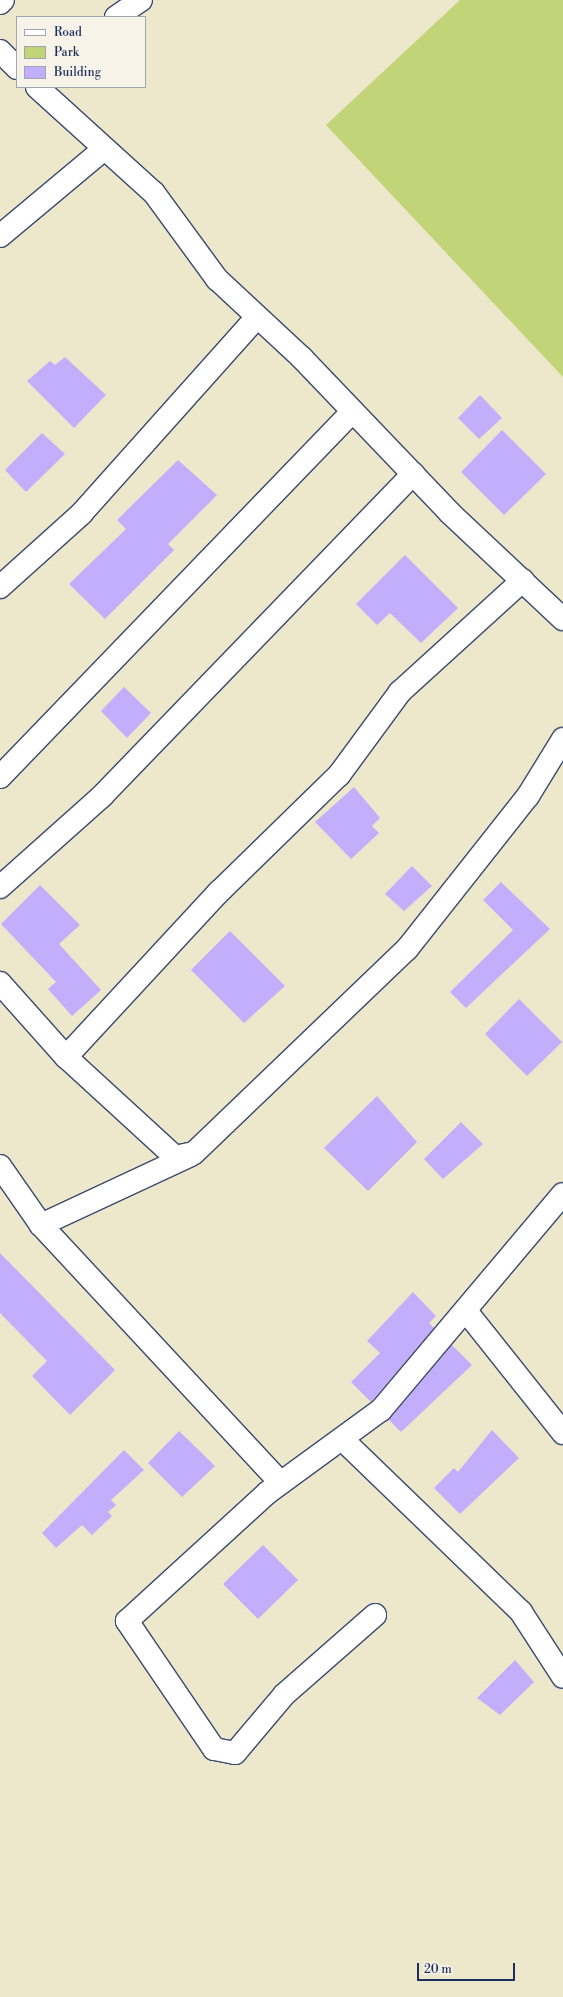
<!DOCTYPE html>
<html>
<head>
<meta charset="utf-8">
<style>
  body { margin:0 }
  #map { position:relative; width:563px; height:1997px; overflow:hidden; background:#ede7cc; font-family:"Libre Bodoni",serif }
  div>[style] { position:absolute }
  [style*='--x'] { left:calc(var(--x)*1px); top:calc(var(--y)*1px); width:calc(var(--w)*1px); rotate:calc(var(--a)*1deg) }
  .green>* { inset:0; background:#c1d477 }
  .building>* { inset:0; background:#c3aefb }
  .roads { filter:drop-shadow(1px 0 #3a4b6e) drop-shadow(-1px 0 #3a4b6e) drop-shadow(0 1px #3a4b6e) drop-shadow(0 -1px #3a4b6e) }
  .street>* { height:22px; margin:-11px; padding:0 11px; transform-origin:11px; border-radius:11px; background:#fff }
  span { translate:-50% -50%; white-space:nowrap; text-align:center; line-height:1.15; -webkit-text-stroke:4px #f7f3e8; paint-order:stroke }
  .legend { position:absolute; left:16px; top:16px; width:130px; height:72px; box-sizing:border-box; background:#f7f3e8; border:1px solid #9fa5b1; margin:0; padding:5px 7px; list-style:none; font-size:12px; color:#1b2f5e }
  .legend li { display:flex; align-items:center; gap:8px; height:20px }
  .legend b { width:20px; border:1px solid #9fa5b1 }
  .scale { position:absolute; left:417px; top:1963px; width:98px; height:18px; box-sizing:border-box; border:2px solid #1b2f5e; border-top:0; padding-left:5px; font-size:12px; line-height:14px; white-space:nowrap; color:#1b2f5e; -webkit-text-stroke:3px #f7f3e8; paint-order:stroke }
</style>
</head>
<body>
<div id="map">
  <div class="green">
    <i style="clip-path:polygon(460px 0,563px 0,563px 377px,326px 125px)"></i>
  </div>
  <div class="building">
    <i style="clip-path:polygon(65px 357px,106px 395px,74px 428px,27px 381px,50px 361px,55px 365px)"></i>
    <i style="clip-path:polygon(480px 395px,502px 418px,479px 439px,458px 418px)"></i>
    <i style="clip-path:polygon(502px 430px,546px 474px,504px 515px,461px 472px)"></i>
    <i style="clip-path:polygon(42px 433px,65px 454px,26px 492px,5px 470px)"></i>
    <i style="clip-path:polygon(178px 460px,217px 495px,168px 544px,174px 550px,105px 619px,69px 584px,126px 529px,117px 520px)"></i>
    <i style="clip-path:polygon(405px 555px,458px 608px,421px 643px,390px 613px,377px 625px,356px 604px)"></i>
    <i style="clip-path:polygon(124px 687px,151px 713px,127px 738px,101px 711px)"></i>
    <i style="clip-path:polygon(354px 787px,380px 818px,372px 826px,379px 833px,351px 859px,315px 822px)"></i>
    <i style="clip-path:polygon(412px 866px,432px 886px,404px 911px,385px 894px)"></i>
    <i style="clip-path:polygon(501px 882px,550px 929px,466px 1008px,450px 992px,513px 930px,483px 900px)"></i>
    <i style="clip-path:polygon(40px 885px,80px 925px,59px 944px,101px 990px,72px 1016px,48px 989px,56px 982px,1px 924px)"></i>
    <i style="clip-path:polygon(230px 931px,285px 986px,244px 1023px,191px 970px)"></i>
    <i style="clip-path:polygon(519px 999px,562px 1042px,527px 1076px,485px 1034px)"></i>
    <i style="clip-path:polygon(377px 1096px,417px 1142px,368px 1191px,324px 1148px)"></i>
    <i style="clip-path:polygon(461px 1122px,483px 1144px,443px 1179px,424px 1159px)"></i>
    <i style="clip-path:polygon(0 1253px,115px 1370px,70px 1415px,32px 1376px,47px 1361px,0 1313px)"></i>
    <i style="clip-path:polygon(413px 1292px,436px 1316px,429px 1323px,434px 1328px,371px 1402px,351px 1382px,380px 1353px,367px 1341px)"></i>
    <i style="clip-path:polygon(452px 1345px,472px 1365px,401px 1432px,389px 1420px)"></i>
    <i style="clip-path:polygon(492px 1430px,519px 1458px,460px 1514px,434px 1488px,454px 1468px,458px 1472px)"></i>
    <i style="clip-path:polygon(179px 1431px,215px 1466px,182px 1497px,148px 1463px)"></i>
    <i style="clip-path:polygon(124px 1450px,144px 1470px,111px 1500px,116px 1505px,108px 1512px,112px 1516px,92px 1535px,82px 1525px,56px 1548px,42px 1533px)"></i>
    <i style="clip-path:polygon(263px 1545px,298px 1580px,258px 1619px,223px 1584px)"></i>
    <i style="clip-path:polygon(515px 1660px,534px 1682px,500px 1715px,477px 1698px)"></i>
  </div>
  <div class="roads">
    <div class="street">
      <i style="--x:0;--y:3;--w:4;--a:-45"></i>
      <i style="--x:116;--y:17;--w:30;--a:-34"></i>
      <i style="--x:0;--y:51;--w:24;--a:45"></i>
      <i style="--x:37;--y:87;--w:158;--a:42.2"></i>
      <i style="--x:154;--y:193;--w:107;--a:53.8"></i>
      <i style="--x:217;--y:279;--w:116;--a:42.9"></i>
      <i style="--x:302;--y:358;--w:214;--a:46.3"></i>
      <i style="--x:450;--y:513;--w:155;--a:43.2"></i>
      <i style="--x:0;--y:236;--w:136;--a:-39.9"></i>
      <i style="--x:0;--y:587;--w:109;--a:-42"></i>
      <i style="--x:81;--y:514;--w:264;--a:-48.2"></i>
      <i style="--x:0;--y:777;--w:508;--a:-46.04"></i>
      <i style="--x:0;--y:887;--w:137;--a:-41.7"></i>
      <i style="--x:102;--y:796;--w:448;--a:-46"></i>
      <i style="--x:0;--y:983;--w:99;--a:48.3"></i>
      <i style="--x:66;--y:1057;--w:148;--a:42.5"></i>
      <i style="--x:175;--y:1157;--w:19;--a:-12"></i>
      <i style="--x:194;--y:1153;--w:295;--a:-43.8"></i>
      <i style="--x:407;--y:949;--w:195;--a:-51.7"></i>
      <i style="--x:528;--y:796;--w:67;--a:-58.4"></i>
      <i style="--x:66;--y:1057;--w:225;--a:-47.2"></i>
      <i style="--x:219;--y:892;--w:168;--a:-44.3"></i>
      <i style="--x:339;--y:775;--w:103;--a:-53.7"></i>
      <i style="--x:400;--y:692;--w:166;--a:-42.3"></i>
      <i style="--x:191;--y:1155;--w:166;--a:155"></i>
      <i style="--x:41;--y:1225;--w:352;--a:47.1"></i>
      <i style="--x:0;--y:1166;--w:72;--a:55.2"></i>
      <i style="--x:466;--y:1311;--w:156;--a:51.5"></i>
      <i style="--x:342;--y:1439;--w:249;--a:44"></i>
      <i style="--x:521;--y:1612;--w:77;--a:57.1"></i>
      <i style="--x:375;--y:1615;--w:121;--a:138.7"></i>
      <i style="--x:284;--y:1695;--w:76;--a:130.2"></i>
      <i style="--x:235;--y:1753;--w:21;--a:-169"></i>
      <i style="--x:214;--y:1749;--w:155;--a:-124.2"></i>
      <i style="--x:127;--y:1621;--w:190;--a:-42.4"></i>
      <i style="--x:267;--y:1493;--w:141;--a:-36.1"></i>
      <i style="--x:381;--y:1410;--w:282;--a:-49.9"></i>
    </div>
  </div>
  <ul class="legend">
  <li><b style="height:5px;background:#fff"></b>Road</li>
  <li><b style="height:11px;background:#c1d477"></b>Park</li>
  <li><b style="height:11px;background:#c3aefb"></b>Building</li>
  </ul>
  <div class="scale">20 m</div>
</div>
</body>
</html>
